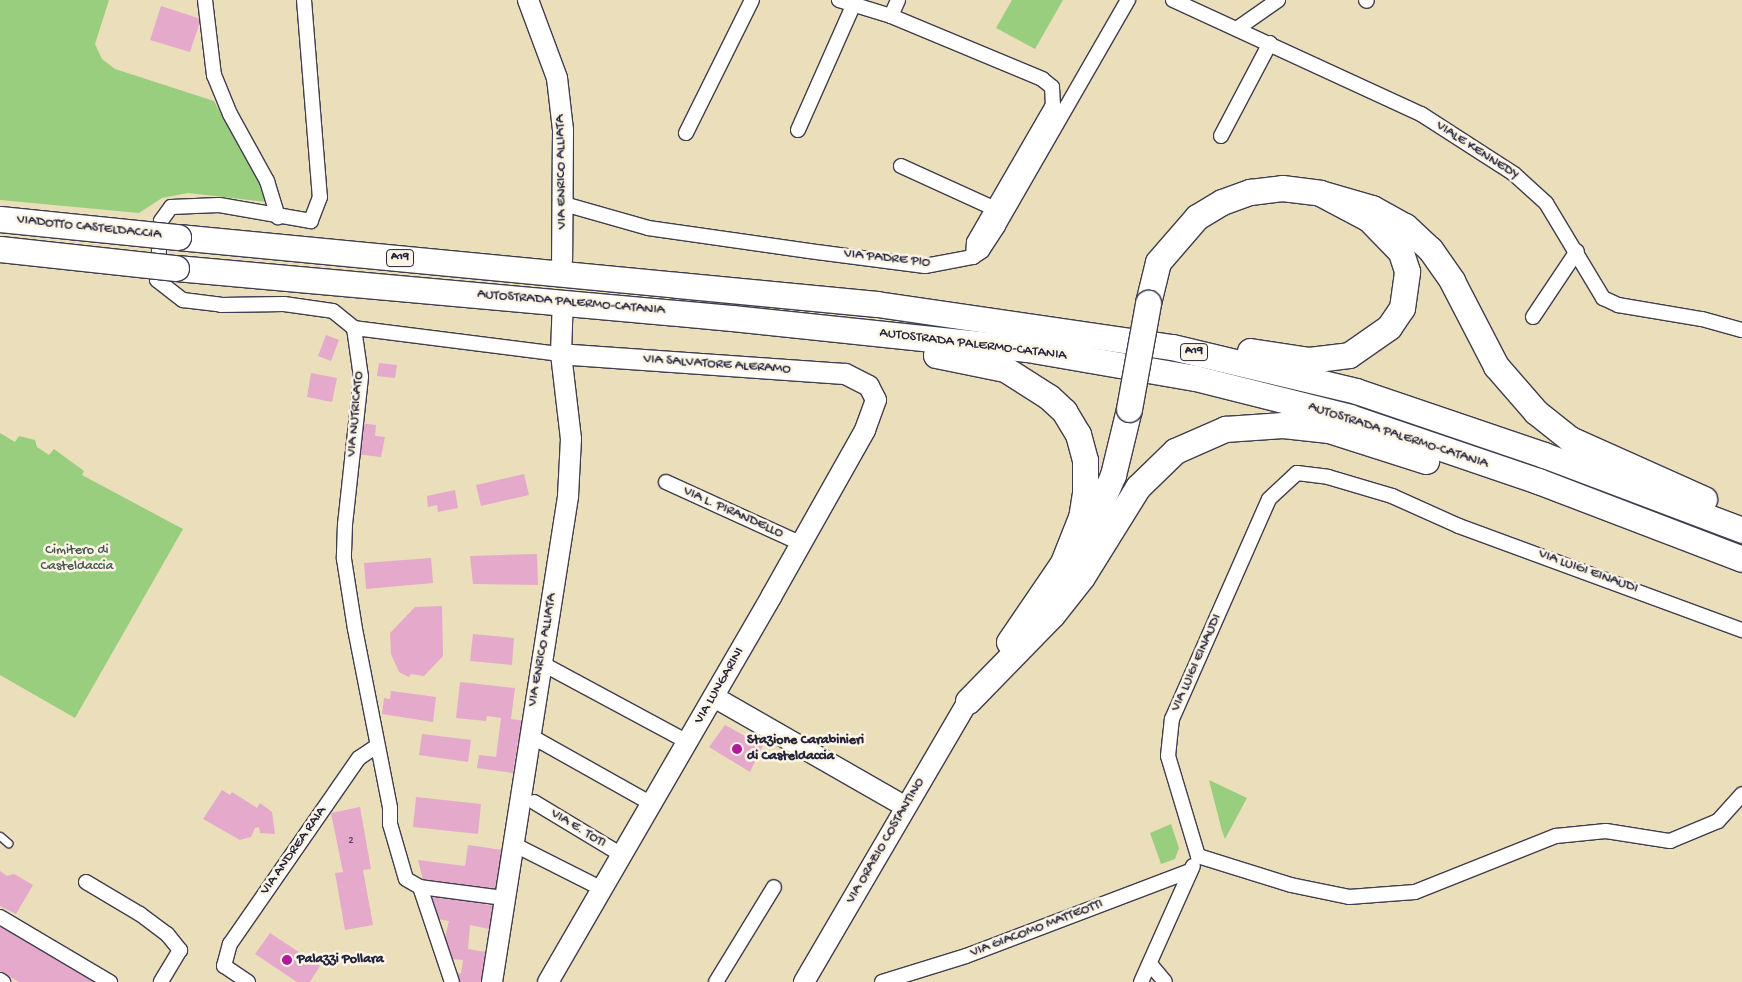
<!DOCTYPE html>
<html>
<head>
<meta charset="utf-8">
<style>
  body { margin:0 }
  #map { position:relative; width:1742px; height:982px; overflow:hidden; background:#ebdeba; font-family:"Gochi Hand",sans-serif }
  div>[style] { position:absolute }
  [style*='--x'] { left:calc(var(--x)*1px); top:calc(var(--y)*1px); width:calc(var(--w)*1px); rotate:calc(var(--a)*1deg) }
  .green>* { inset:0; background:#9ace7f }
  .building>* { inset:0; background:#e5a9cb }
  .roads { filter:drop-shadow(1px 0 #403e4e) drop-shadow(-1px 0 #403e4e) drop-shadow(0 1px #403e4e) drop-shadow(0 -1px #403e4e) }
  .lane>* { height:7px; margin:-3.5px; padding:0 3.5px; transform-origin:3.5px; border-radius:3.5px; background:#fff }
  .street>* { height:14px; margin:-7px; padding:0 7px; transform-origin:7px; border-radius:7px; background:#fff }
  .secondary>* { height:20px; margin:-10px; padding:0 10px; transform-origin:10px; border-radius:10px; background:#fff }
  .highway>* { height:25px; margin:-12.5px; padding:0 12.5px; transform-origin:12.5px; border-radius:12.5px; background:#fff }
  .bridges { filter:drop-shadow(1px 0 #403e4e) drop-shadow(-1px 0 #403e4e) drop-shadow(0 1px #403e4e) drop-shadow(0 -1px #403e4e) }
  .highway-bridge>* { height:25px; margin:-12.5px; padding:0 12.5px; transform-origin:12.5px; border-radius:12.5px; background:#fff }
  .dots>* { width:14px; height:14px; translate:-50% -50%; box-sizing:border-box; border:2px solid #fcf5e5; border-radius:50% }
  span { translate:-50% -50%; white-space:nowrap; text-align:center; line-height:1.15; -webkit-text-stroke:5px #fcf5e5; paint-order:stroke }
  .number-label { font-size:11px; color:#53445f }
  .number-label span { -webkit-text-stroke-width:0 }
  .shield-label span { padding:1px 4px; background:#fcf5e5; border:1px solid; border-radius:4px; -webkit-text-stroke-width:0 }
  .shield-label { font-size:12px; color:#22223b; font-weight:700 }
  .street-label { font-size:14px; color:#22223b }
  .park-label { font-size:14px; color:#46564f }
  .poi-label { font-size:14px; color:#22223b; font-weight:700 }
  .left { translate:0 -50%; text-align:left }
</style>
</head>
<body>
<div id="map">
  <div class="green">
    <i style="clip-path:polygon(0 0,109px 0,95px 44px,102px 59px,115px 69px,214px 101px,261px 184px,266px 202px,188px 193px,162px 198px,139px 213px,0 200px)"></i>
    <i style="clip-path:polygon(1012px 0,1063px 0,1035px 49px,996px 28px)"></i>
    <i style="clip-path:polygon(0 433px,15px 442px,19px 436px,35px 440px,37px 447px,49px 455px,54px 449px,84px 471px,82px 475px,183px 529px,75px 718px,0 675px)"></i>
    <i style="clip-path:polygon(1209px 780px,1247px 798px,1225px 839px,1222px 831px)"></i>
    <i style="clip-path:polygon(1171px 824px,1179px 848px,1175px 859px,1161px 864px,1150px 833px)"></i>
  </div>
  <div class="building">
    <i style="clip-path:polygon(161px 6px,201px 19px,190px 52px,150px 40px)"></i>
    <i style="clip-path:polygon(326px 335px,339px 340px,331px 361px,318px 356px)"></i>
    <i style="clip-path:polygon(379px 363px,397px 365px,395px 378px,377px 376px)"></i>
    <i style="clip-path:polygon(311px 373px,337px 378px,332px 402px,307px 397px)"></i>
    <i style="clip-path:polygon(360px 423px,376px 425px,375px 436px,385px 437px,381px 457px,356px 454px)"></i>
    <i style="clip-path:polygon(524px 474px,529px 495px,481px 506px,476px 485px)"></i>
    <i style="clip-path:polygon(455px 490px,458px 508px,438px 512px,437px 505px,428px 507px,427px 496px)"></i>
    <i style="clip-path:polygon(537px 554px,538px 585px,473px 584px,470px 556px)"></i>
    <i style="clip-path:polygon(431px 558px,433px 583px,366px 589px,364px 563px)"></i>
    <i style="clip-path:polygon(442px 606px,443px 656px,424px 676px,411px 674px,409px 677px,399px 672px,391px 654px,390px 633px,415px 607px)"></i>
    <i style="clip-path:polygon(473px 634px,514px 638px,512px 665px,470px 661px)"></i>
    <i style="clip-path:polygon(460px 682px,515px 688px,511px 719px,524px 721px,522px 740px,518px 739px,513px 773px,477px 768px,479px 755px,496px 757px,501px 718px,487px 716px,486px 721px,456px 718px)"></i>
    <i style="clip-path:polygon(391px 691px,436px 697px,433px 722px,382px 714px,384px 698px,390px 699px)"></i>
    <i style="clip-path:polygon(725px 725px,754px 741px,757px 736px,765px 741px,750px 772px,709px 747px)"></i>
    <i style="clip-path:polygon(422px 734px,471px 740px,468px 762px,419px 755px)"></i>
    <i style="clip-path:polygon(222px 790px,230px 795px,232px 792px,257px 808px,260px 803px,272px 812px,275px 834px,260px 833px,259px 827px,255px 828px,251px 837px,240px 840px,203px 819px)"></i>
    <i style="clip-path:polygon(416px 797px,481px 804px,478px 834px,413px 827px)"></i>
    <i style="clip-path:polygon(360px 807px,371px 869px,363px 870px,373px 925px,345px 930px,335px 873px,343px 872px,331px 813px)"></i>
    <i style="clip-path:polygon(468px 845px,503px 850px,497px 890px,423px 880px,418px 860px,465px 866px)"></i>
    <i style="clip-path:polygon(0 871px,7px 876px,14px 874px,33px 885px,16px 914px,0 906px)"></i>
    <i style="clip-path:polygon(429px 893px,494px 906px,489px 929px,470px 925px,468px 949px,486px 952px,482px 982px,458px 982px,455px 974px,461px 973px,463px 960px,451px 959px,444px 941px,449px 921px,438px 919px)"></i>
    <i style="clip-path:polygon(0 924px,100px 982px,19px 982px,0 971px)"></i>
    <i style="clip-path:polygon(270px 933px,320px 966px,310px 982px,297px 982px,255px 954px)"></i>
  </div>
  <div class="roads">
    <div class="lane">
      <i style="--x:0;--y:836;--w:11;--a:41"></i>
    </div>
    <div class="street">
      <i style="--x:205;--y:0;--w:76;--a:83.2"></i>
      <i style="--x:214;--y:75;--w:42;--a:67.7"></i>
      <i style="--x:230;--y:114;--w:77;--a:61.1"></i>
      <i style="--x:267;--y:181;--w:38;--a:73"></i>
      <i style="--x:304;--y:0;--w:198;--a:85.4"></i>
      <i style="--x:320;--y:197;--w:26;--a:111"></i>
      <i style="--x:311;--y:221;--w:93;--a:-170.1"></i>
      <i style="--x:219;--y:205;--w:48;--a:177.6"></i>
      <i style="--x:171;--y:207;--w:17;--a:126"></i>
      <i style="--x:161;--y:221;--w:59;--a:93.9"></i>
      <i style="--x:157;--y:280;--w:33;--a:38"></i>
      <i style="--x:183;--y:300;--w:38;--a:7"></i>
      <i style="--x:221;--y:305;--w:63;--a:-0.9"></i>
      <i style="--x:284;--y:304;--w:49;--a:8.1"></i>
      <i style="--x:333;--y:311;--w:27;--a:39"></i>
      <i style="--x:354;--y:328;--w:49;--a:81.9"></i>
      <i style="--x:361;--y:377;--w:148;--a:96.2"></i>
      <i style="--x:345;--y:524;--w:35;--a:92"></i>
      <i style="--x:344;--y:559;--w:71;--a:81.1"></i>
      <i style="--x:355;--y:629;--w:182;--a:78.9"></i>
      <i style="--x:390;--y:808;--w:16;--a:90"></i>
      <i style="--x:390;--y:824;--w:57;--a:73.8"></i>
      <i style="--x:406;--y:879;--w:16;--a:30"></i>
      <i style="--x:420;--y:887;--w:100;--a:71.4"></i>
      <i style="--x:839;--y:0;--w:54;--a:17.1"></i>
      <i style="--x:891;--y:16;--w:164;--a:22.6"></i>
      <i style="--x:1042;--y:79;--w:13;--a:39"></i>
      <i style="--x:1052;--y:87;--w:18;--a:87"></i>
      <i style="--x:1053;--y:105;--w:158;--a:120"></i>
      <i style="--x:974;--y:242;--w:15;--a:94"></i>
      <i style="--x:1173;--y:0;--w:273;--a:24.7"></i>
      <i style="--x:1421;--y:114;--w:111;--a:32.8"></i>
      <i style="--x:1514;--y:174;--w:43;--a:42.2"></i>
      <i style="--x:1546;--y:203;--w:111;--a:59"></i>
      <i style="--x:1603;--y:298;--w:17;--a:25"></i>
      <i style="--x:1618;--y:305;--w:85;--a:9.5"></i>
      <i style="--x:1702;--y:319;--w:41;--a:15.4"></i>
      <i style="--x:1366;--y:0;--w:1;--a:45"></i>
      <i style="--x:891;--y:16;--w:17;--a:-66"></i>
      <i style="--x:1238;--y:28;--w:49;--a:-35"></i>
      <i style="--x:798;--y:130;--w:136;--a:-66.1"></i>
      <i style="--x:686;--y:133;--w:148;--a:-63.6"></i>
      <i style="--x:1221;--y:136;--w:105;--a:-62.2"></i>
      <i style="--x:901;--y:166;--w:101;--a:24.5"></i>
      <i style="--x:564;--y:204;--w:87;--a:15.9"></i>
      <i style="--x:648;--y:228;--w:163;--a:8.1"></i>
      <i style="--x:809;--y:251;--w:117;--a:7.4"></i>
      <i style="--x:925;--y:266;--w:49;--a:-10.6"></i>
      <i style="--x:973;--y:257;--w:11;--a:-34"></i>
      <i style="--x:982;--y:251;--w:30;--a:-57"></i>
      <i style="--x:998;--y:226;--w:261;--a:-60.1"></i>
      <i style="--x:1533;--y:317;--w:79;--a:-56.3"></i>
      <i style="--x:354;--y:328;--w:209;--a:7.2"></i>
      <i style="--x:666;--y:482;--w:147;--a:24.5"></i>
      <i style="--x:541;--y:663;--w:167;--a:28.3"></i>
      <i style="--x:529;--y:735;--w:141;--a:29.3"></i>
      <i style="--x:534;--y:802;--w:103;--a:31.1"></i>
      <i style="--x:513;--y:844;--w:100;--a:26.8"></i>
      <i style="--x:1198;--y:856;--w:104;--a:-106.7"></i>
      <i style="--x:1168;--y:756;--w:37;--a:-84"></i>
      <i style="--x:1172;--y:719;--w:240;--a:-66.2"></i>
      <i style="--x:1269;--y:499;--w:38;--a:-43"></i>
      <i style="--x:1297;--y:473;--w:31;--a:7"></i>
      <i style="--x:1328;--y:477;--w:67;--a:16.5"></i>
      <i style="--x:1392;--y:496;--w:73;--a:24.1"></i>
      <i style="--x:1459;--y:526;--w:302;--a:20.2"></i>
      <i style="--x:1198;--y:856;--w:97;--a:17.3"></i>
      <i style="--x:1291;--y:885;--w:59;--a:11.7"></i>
      <i style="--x:1349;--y:897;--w:66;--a:-4.3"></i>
      <i style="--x:1415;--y:892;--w:152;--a:-21.7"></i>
      <i style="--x:1556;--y:836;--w:50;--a:-5.7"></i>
      <i style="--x:1606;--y:831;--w:65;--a:8.9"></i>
      <i style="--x:1670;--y:841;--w:52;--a:-22.6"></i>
      <i style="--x:1718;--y:821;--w:36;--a:-48"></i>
      <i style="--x:86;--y:882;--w:63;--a:30.7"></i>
      <i style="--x:140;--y:914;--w:34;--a:37"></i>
      <i style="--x:167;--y:934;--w:21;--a:51"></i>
      <i style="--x:180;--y:950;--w:37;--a:121"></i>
      <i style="--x:420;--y:887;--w:85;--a:7.5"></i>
      <i style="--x:0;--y:917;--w:128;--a:30.6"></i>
      <i style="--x:1150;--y:964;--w:23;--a:50"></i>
      <i style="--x:0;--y:980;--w:4;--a:34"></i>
      <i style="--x:248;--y:982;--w:29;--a:-146"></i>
      <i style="--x:224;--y:966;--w:23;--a:-75"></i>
      <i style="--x:230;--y:944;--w:226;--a:-55.3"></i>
      <i style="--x:359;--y:758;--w:22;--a:-34"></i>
      <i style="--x:716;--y:982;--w:111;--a:-58.6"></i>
      <i style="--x:882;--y:982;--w:88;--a:-17.2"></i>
      <i style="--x:966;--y:956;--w:240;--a:-20.8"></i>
      <i style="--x:1141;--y:982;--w:127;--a:-65.9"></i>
    </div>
    <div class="secondary">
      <i style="--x:528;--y:0;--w:83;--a:69.6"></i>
      <i style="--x:557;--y:78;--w:52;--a:83.4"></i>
      <i style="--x:563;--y:130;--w:130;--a:90.4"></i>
      <i style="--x:714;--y:697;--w:221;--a:29.8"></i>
      <i style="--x:492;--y:982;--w:492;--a:-81.1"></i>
      <i style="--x:568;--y:496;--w:57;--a:-87"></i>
      <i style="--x:571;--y:439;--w:86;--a:-96.7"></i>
      <i style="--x:561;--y:354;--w:38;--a:-88"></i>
      <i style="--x:548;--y:982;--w:445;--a:-59.9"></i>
      <i style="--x:771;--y:597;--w:192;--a:-60.6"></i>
      <i style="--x:865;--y:430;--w:32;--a:-70"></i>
      <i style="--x:876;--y:400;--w:16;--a:-117"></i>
      <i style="--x:869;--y:386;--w:27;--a:-153"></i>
      <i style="--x:845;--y:374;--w:285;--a:-176"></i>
      <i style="--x:804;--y:982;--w:325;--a:-59.7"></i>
    </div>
    <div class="highway">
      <i style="--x:178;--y:237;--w:702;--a:5.48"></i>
      <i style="--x:877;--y:304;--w:298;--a:8.3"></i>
      <i style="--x:1172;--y:347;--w:189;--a:13.4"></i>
      <i style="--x:1356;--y:391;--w:199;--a:18.8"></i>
      <i style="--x:1544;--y:455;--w:212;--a:20.7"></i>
      <i style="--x:176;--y:268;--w:558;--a:5.14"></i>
      <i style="--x:732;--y:318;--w:297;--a:6"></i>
      <i style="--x:1027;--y:349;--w:170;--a:9.8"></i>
      <i style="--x:1195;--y:378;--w:160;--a:14.1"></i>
      <i style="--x:1350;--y:417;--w:199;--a:18.8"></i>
      <i style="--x:1538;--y:481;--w:218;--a:20.9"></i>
      <i style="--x:1148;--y:303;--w:42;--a:-76.3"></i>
      <i style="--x:1158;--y:262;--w:60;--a:-49.1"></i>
      <i style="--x:1197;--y:217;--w:29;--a:-31"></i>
      <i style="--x:1222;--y:202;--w:30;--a:-20"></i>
      <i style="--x:1250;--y:192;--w:32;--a:-7"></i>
      <i style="--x:1282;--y:188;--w:38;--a:7"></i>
      <i style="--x:1320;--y:193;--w:54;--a:16.1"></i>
      <i style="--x:1372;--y:208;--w:38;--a:29"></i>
      <i style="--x:1405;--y:226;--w:34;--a:43"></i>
      <i style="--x:1430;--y:249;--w:39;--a:55"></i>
      <i style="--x:1452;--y:281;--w:96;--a:62.6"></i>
      <i style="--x:1496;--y:366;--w:61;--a:49"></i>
      <i style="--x:1536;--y:412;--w:43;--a:38.5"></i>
      <i style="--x:1570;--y:439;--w:147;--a:24.1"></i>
      <i style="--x:1250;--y:351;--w:60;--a:8.7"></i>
      <i style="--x:1309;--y:360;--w:40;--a:-7.1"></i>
      <i style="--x:1349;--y:355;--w:49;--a:-35"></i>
      <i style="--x:1389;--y:327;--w:23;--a:-56"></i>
      <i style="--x:1402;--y:308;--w:37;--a:-82"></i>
      <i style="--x:1407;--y:271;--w:20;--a:-108"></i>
      <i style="--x:1401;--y:252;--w:46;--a:-134.1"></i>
      <i style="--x:1369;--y:219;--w:55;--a:-152"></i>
      <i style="--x:936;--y:355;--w:70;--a:11.5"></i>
      <i style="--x:1005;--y:369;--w:52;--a:32.5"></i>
      <i style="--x:1049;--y:397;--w:21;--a:43"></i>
      <i style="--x:1064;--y:411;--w:27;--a:59"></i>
      <i style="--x:1078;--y:434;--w:27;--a:75"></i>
      <i style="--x:1085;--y:460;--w:33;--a:90"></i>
      <i style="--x:1085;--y:493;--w:24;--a:99"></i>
      <i style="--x:1081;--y:517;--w:57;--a:111.6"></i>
      <i style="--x:1009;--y:642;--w:153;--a:-55.7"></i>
      <i style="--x:1095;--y:516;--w:45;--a:-66.3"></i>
      <i style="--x:1113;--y:475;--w:68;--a:-76.4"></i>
      <i style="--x:968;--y:701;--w:120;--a:-45.7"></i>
      <i style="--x:1052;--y:615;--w:48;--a:-51.7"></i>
      <i style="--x:1082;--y:577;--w:106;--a:-58.1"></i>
      <i style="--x:1138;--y:487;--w:52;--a:-44.2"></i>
      <i style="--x:1175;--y:451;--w:55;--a:-23.7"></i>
      <i style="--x:1225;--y:429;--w:58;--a:-3.9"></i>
      <i style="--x:1283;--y:425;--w:46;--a:6.2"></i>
      <i style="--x:1329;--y:430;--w:102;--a:17.7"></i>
    </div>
  </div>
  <div class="bridges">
    <div class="highway-bridge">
      <i style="--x:0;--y:219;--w:179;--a:5.8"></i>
      <i style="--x:0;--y:249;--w:177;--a:6.2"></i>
      <i style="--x:1129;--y:409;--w:108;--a:-79.8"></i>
    </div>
  </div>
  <div class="dots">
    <i style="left:737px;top:749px;background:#b5179e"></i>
    <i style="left:287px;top:960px;background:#b5179e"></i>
  </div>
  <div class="number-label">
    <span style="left:351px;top:841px">2</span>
  </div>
  <div class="shield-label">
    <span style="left:400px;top:258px">A19</span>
    <span style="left:1194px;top:352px">A19</span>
  </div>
  <div class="street-label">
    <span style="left:1477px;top:151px;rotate:33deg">VIALE KENNEDY</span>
    <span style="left:562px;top:172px;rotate:-91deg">VIA ENRICO ALLIATA</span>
    <span style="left:89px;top:228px;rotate:6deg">VIADOTTO CASTELDACCIA</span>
    <span style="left:887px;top:259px;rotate:6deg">VIA PADRE PIO</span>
    <span style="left:571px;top:303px;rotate:5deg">AUTOSTRADA PALERMO-CATANIA</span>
    <span style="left:973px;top:345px;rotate:7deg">AUTOSTRADA PALERMO-CATANIA</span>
    <span style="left:717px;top:365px;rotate:4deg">VIA SALVATORE ALERAMO</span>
    <span style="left:356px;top:414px;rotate:-85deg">VIA NUTRICATO</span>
    <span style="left:1398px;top:436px;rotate:18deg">AUTOSTRADA PALERMO-CATANIA</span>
    <span style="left:733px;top:513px;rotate:24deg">VIA L. PIRANDELLO</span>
    <span style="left:1588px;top:572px;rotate:20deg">VIA LUIGI EINAUDI</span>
    <span style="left:543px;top:650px;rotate:-80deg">VIA ENRICO ALLIATA</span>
    <span style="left:1197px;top:663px;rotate:-66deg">VIA LUIGI EINAUDI</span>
    <span style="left:720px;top:686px;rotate:-60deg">VIA LUNGARINI</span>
    <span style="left:578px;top:829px;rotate:31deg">VIA E. TOTI</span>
    <span style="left:886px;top:841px;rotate:-60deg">VIA ORAZIO COSTANTINO</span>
    <span style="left:294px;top:851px;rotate:-55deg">VIA ANDREA RAIA</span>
    <span style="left:1037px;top:929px;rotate:-21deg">VIA GIACOMO MATTEOTTI</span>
  </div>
  <div class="park-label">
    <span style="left:77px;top:559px">Cimitero di<br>Casteldaccia</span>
  </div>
  <div class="poi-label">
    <span class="left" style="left:747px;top:749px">Stazione Carabinieri<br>di Casteldaccia</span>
    <span class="left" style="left:297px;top:960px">Palazzi Pollara</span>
  </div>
</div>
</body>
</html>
